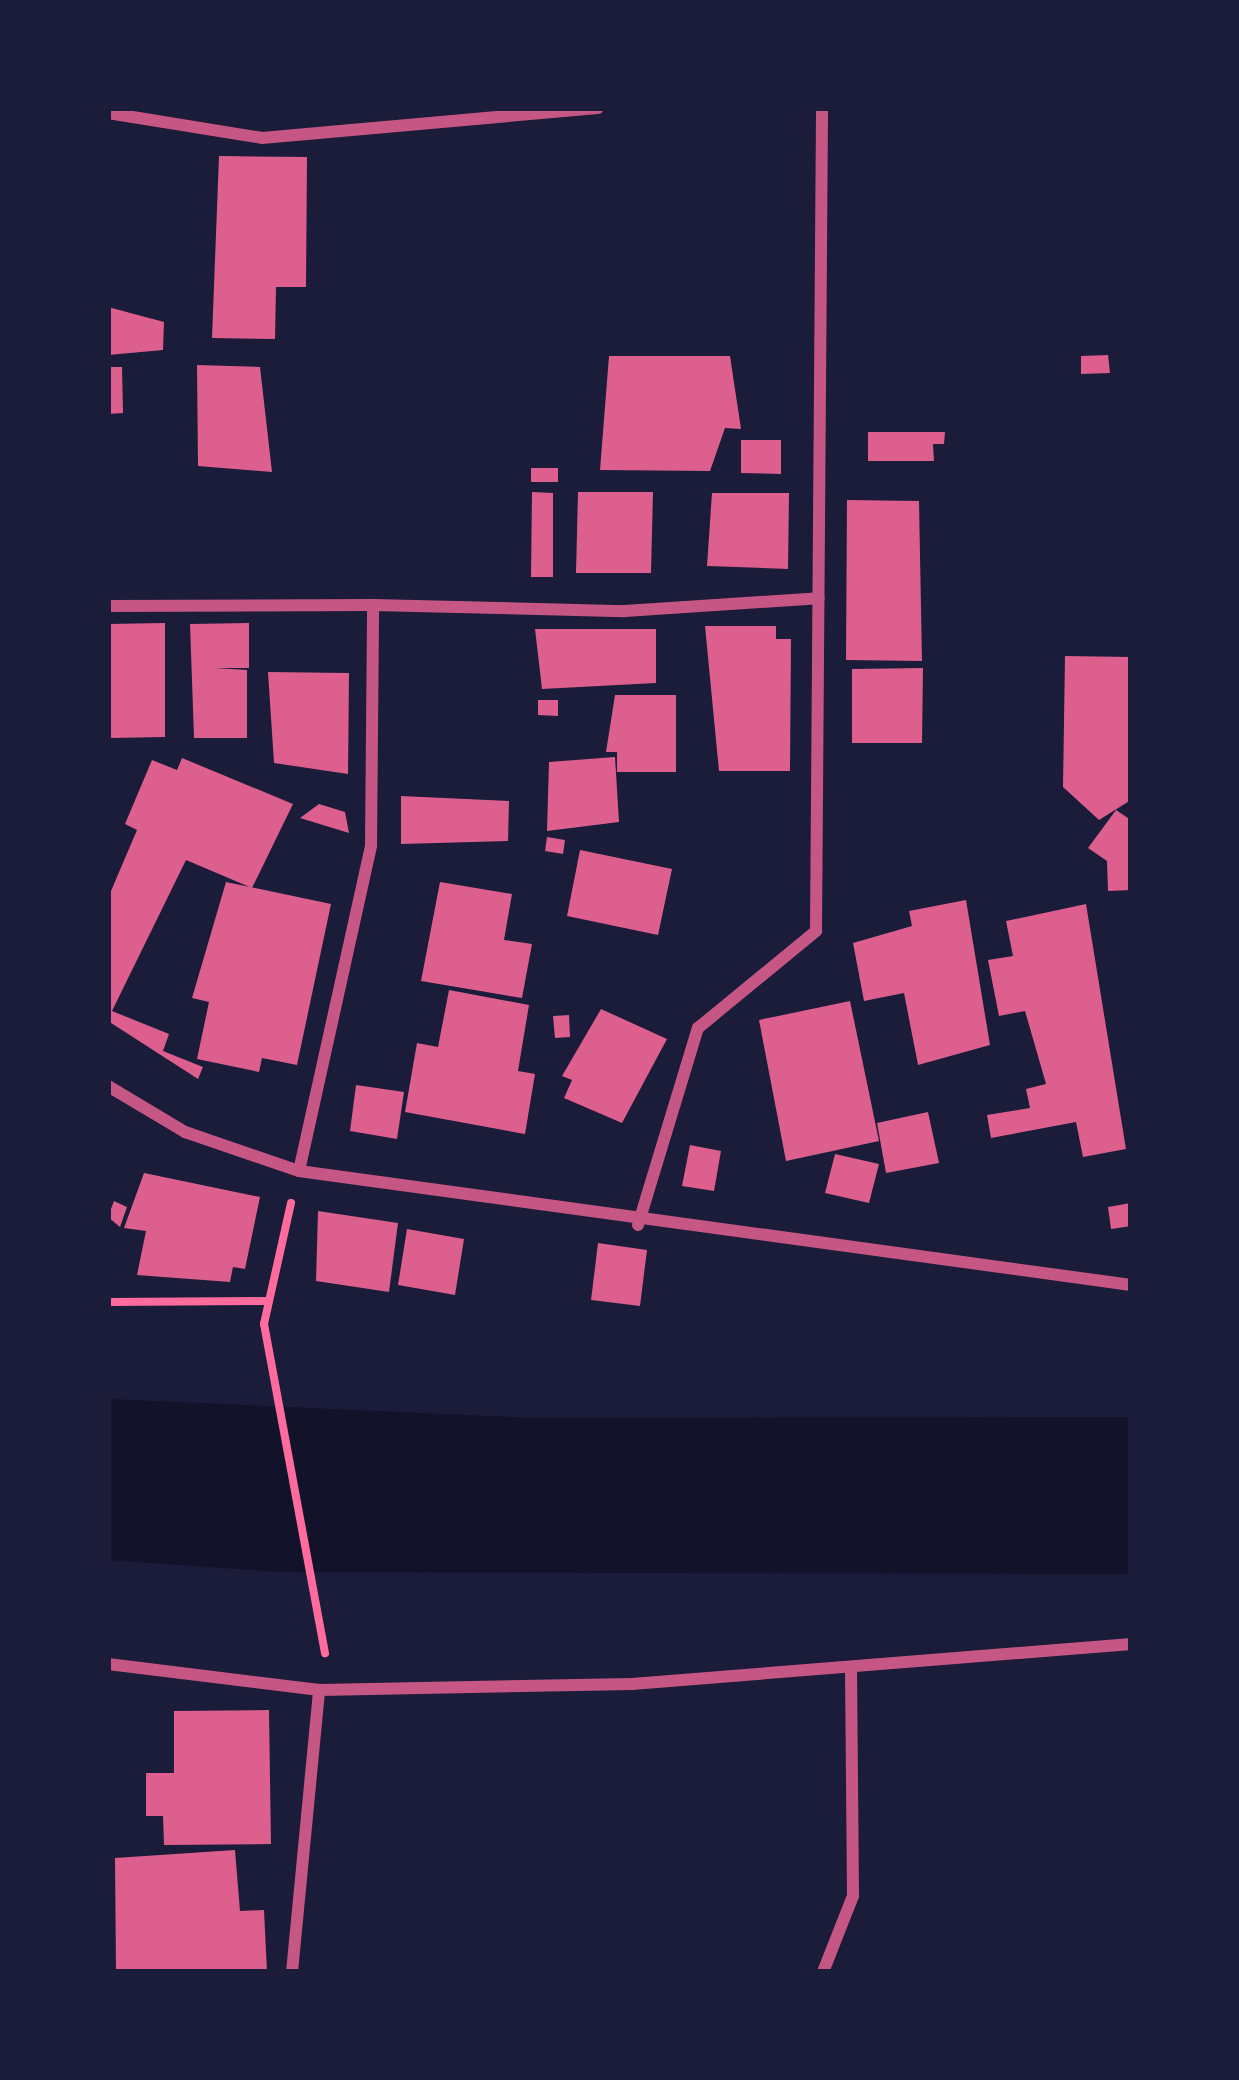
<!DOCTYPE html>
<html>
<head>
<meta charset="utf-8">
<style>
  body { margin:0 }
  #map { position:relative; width:1239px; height:2080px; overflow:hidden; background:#1b1b3a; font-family:"Fira Sans",sans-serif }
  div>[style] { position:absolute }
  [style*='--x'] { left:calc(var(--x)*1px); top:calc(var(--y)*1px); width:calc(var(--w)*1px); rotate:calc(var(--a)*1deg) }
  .water>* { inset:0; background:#12122b }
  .building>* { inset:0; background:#dd5f8e }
  .path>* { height:8px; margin:-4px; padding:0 4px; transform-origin:4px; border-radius:4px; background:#ff6b9d }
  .minor>* { height:12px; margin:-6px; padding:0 6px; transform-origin:6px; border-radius:6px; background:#c65784 }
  span { translate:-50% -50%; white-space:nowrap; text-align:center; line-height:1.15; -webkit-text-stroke:9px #1b1b3a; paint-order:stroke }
  .frame { position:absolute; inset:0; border:111px solid #1b1b3a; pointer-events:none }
</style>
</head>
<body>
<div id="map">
  <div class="water">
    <i style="clip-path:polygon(108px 1399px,534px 1418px,1131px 1417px,1131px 1574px,280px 1572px,108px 1560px)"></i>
  </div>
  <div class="building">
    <i style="clip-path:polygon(219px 156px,307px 157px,306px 287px,276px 287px,275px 339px,212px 338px)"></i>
    <i style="clip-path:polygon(108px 307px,164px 322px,163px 350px,108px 355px)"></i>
    <i style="clip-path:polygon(1108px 355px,1110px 373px,1081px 374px,1081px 356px)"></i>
    <i style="clip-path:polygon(609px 356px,730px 356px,741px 429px,725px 428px,710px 471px,600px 470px)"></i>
    <i style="clip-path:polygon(197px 365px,260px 367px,272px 472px,198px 466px)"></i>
    <i style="clip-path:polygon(108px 367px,122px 367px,123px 413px,108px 414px)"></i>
    <i style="clip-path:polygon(868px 432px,945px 432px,944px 444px,933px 444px,934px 461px,868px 461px)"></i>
    <i style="clip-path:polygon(741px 440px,781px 440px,781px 474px,741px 473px)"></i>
    <i style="clip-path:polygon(531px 468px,558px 468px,558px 482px,531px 482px)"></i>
    <i style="clip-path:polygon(532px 492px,553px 493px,553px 577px,531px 577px)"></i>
    <i style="clip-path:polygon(578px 492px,653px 492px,651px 573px,576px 573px)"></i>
    <i style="clip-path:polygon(712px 493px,789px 493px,788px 569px,707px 566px)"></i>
    <i style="clip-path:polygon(847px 500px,919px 501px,922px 661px,846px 660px)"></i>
    <i style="clip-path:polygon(165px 623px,165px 737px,110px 738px,108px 624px)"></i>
    <i style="clip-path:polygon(249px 623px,249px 668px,215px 668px,247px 670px,247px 738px,194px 738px,190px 624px)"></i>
    <i style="clip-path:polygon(705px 626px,776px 626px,776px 639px,791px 639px,790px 771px,719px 771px)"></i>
    <i style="clip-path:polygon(535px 629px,656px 629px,656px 683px,542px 689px)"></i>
    <i style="clip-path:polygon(1065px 656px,1131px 657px,1131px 800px,1099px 820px,1063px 787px)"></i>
    <i style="clip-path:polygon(923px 668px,922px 743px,852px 743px,852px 669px)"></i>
    <i style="clip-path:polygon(268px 672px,349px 673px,348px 774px,274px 763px)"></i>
    <i style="clip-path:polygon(615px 695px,676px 695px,676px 772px,617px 772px,617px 752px,606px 752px)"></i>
    <i style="clip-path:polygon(538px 700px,558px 700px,558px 716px,538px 715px)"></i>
    <i style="clip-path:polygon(615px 757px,619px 822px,547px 831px,549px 762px)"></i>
    <i style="clip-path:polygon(182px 758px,293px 804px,252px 888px,186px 860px,112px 1011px,169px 1034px,163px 1051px,203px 1067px,198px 1079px,108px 1021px,108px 898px,137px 830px,125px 824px,152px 760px,177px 770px)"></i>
    <i style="clip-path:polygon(401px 796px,509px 801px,508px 841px,401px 844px)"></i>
    <i style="clip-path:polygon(319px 804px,345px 812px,349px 833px,300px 818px)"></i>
    <i style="clip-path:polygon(1116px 810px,1131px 820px,1131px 890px,1108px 891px,1107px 861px,1088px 848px)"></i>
    <i style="clip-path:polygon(547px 837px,565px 840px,563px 854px,545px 851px)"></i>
    <i style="clip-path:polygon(580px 850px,672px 869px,658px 935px,567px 916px)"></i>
    <i style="clip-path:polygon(226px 882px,331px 904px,297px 1065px,262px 1058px,259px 1072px,197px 1059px,209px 1002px,192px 998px)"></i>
    <i style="clip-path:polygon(440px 882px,512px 894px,504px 940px,532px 944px,522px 998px,421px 981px)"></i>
    <i style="clip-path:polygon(966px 900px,990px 1045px,918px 1065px,904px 993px,864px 1001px,853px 943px,912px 926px,909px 911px)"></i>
    <i style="clip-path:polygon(1086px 904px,1126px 1149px,1083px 1157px,1076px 1122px,991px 1138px,987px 1115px,1030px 1108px,1026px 1089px,1046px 1084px,1025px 1011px,999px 1016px,988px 960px,1013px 956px,1006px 921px)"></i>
    <i style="clip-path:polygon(449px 990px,529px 1005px,518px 1071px,535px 1074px,525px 1134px,405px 1112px,417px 1043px,438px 1047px)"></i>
    <i style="clip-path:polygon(850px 1001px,879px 1141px,786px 1161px,759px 1020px)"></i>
    <i style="clip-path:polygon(601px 1009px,667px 1039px,622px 1123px,564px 1098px,572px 1080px,562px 1076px)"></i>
    <i style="clip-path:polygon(569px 1015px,570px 1037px,555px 1038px,553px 1016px)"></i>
    <i style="clip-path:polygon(356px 1085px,404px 1092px,397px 1139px,350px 1131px)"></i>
    <i style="clip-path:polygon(928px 1112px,939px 1163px,886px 1173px,877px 1123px)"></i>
    <i style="clip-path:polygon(690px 1145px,721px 1151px,714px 1191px,682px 1186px)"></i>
    <i style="clip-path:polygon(835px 1154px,879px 1164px,869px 1203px,825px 1193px)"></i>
    <i style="clip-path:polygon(144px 1173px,260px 1197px,245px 1269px,233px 1267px,230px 1282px,137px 1275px,146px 1231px,124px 1228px)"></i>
    <i style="clip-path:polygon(114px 1201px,127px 1207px,120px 1227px,108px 1217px)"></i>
    <i style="clip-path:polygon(1131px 1203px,1131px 1226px,1111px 1229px,1108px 1207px)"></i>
    <i style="clip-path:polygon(318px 1211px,398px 1223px,389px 1292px,316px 1281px)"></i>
    <i style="clip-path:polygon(407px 1229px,464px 1239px,455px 1295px,398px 1285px)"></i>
    <i style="clip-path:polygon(598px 1243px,647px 1250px,640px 1306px,591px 1300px)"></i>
    <i style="clip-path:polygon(269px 1710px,271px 1844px,164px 1845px,163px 1816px,146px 1816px,146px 1773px,174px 1773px,174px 1711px)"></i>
    <i style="clip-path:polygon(235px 1850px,240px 1911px,264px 1910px,267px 1972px,116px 1972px,115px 1858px)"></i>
  </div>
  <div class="path">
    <i style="--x:291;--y:1203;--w:124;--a:102.6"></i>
    <i style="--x:264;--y:1324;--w:335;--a:79.5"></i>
    <i style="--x:108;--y:1302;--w:158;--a:-0.4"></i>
  </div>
  <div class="minor">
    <i style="--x:108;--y:113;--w:156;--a:9.2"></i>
    <i style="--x:262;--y:138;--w:337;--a:-5.1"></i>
    <i style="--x:108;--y:606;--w:265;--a:-0.2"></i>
    <i style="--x:108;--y:1086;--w:90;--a:30.9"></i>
    <i style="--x:185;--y:1132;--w:120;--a:18.9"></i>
    <i style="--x:299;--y:1171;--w:840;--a:7.8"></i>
    <i style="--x:299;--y:1171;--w:333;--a:-77.5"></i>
    <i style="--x:371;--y:846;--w:241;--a:-89.5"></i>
    <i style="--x:373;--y:605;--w:252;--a:1.4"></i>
    <i style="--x:625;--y:611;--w:194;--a:-3.8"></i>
    <i style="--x:638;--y:1225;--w:206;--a:-73.1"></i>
    <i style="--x:698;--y:1028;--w:153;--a:-39.4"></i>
    <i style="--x:816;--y:931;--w:823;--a:-89.58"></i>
    <i style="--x:108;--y:1664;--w:213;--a:7"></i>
    <i style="--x:319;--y:1690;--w:313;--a:-1.1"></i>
    <i style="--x:632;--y:1684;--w:501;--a:-4.58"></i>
    <i style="--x:292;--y:1972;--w:283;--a:-84.5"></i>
    <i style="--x:823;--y:1972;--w:82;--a:-68.5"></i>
    <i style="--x:853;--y:1896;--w:227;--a:-90.5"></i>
  </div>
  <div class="frame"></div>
</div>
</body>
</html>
